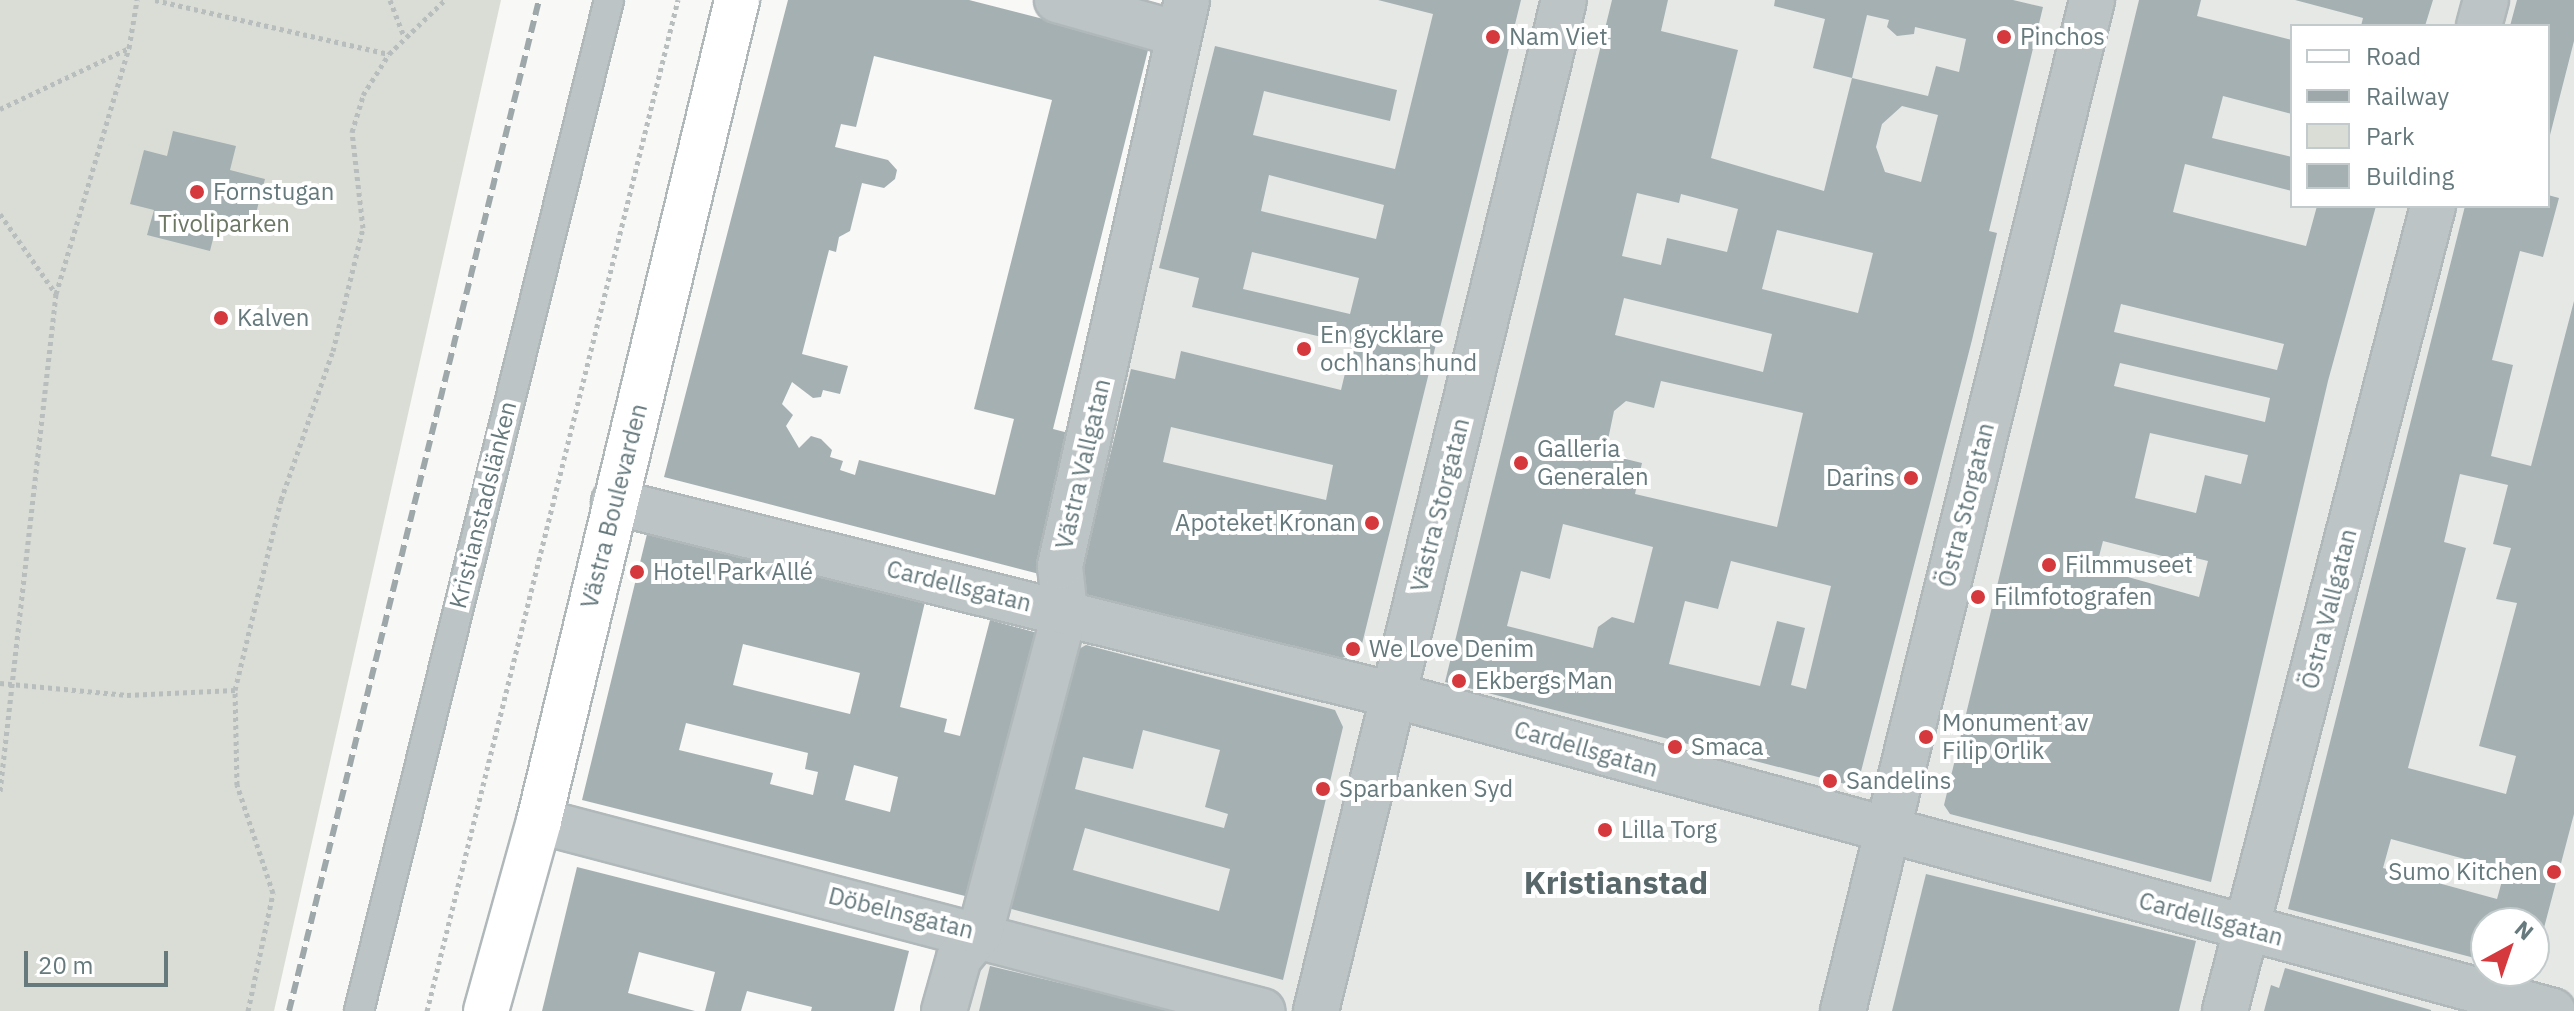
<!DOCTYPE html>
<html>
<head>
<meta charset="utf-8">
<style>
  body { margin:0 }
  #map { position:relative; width:2574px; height:1011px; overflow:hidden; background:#f8f8f6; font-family:"IBM Plex Sans",sans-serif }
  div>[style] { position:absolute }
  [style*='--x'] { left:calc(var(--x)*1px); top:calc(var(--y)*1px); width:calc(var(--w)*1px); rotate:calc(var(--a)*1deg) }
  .built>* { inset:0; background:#e6e8e6 }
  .green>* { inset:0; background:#daddd5 }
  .building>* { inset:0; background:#a5b0b2 }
  .path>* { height:5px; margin-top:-2.5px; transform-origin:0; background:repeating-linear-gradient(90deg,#b8bdbe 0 4px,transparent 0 8px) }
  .roads { filter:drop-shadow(2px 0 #b0b8ba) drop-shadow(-2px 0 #b0b8ba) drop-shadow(0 2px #b0b8ba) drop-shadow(0 -2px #b0b8ba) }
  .lane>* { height:28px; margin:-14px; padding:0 14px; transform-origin:14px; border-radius:14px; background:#bdc4c5 }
  .street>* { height:44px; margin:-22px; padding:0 22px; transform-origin:22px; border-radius:22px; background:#bdc4c5 }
  .secondary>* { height:44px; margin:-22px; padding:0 22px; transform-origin:22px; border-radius:22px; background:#fff }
  .rail>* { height:6px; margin-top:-3px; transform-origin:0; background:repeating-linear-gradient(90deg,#9ea8aa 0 12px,transparent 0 18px) }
  .dots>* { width:22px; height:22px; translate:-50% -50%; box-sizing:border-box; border:4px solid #fff; border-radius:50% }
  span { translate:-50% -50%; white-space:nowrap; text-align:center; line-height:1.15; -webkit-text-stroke:8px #fff; paint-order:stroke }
  .poi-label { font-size:24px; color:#667a7e }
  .left { translate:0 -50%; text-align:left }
  .right { translate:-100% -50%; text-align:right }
  .park-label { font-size:24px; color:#6c7764 }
  .street-label { font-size:24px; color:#667a7e }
  .district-label { font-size:32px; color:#57676a; font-weight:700 }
  .legend { position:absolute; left:2290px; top:24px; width:260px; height:184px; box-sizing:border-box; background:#fff; border:2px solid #c2cacb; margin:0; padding:10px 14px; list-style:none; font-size:24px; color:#667a7e }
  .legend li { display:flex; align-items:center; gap:16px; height:40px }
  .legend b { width:40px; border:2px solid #c2cacb }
  .north { position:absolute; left:2470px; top:907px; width:80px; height:80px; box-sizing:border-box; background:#fff; border:2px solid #c2cacb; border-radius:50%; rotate:40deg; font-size:22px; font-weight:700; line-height:32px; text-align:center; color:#667a7e }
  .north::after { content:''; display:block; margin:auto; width:28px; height:36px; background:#d5393d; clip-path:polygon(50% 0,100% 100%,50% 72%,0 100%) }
  .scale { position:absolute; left:24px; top:951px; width:144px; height:36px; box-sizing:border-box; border:4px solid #667a7e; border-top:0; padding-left:10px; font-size:24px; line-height:28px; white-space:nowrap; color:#667a7e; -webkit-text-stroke:6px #fff; paint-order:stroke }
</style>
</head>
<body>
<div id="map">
  <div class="built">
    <i style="clip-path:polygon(evenodd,1189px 0,2574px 0,2574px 1011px,942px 1011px,1189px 0,2292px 26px,2548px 26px,2548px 206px,2292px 206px,2292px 26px,1189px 0,2486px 923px,2534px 923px,2534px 971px,2486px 971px,2486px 923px)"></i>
  </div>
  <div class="green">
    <i style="clip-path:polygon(0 0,501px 0,274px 1011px,0 1011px)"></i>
  </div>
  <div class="building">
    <i style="clip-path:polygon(evenodd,788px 0,969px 0,1149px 46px,1053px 429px,1084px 437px,1047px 576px,664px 477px,788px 0,874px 56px,1052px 100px,974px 409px,1014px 419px,995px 495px,859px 460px,855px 475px,840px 470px,843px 461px,830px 457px,832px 450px,821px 439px,811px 436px,799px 448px,786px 426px,793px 415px,782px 404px,792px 382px,813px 398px,821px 397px,823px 390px,840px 394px,848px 366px,802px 354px,829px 250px,836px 252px,839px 237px,850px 231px,862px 183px,884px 188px,895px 179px,897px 170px,888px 160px,835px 147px,841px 124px,856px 127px,874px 56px)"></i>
    <i style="clip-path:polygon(evenodd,1378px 0,1521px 0,1361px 648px,1339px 660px,1076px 596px,1131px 369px,1175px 379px,1181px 351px,1341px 390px,1352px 344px,1192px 307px,1199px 278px,1159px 268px,1215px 46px,1397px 90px,1390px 121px,1264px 91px,1253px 135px,1395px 169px,1433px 14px,1378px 0,1269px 175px,1384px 205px,1376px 239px,1261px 211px,1269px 175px,1378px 0,1252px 252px,1359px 278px,1350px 314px,1243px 289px,1252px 252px,1378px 0,1171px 427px,1333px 465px,1326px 500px,1163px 462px,1171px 427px)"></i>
    <i style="clip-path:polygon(evenodd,1612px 0,1668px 0,1661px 31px,1738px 50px,1711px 158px,1824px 191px,1852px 78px,1928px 96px,1936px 66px,1959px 72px,1966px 39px,1915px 27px,1914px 34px,1897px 36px,1887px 27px,1889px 20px,1867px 15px,1852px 78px,1813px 68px,1825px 19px,1774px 6px,1775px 0,2013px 0,2043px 7px,1989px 231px,1997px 233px,1972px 340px,1857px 787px,1445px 682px,1612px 0,1902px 106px,1938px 115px,1921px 182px,1885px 172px,1876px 147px,1882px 124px,1902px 106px,1612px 0,1637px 193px,1679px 203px,1681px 194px,1738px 209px,1727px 252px,1667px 238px,1661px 265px,1622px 256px,1637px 193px,1612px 0,1777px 230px,1873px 253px,1858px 313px,1762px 289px,1777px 230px,1612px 0,1624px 298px,1772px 334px,1763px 372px,1615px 335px,1624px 298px,1612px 0,1661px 381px,1803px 413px,1777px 527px,1635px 494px,1642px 463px,1605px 454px,1614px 411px,1626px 401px,1654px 408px,1661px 381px,1612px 0,1563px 524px,1653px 547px,1634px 623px,1612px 617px,1598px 627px,1593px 648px,1507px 626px,1521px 571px,1550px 579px,1563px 524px,1612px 0,1731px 561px,1831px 586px,1806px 689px,1791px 685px,1805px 628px,1777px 621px,1760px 686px,1669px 664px,1685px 601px,1718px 609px,1731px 561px)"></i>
    <i style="clip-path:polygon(evenodd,2139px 0,2201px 0,2197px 16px,2292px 40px,2292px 114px,2223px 96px,2212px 138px,2292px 157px,2292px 191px,2185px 164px,2173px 212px,2306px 246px,2317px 206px,2376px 206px,2328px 381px,2211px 882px,1950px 814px,1944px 805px,2139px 0,2121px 304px,2284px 344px,2277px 370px,2114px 332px,2121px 304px,2139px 0,2120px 363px,2270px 398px,2265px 422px,2114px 386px,2120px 363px,2139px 0,2150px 433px,2248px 455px,2241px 484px,2205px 475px,2196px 513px,2135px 498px,2150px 433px,2139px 0,2103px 541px,2178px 560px,2179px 554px,2208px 561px,2199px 597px,2096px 568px,2103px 541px)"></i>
    <i style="clip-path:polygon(2295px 0,2433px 0,2425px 26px,2361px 26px,2363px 18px)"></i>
    <i style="clip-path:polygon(2517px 0,2574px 0,2574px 41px,2549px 139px,2548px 26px,2510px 26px)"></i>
    <i style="clip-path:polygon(173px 131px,236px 146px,230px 170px,265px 179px,251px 232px,217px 223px,210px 251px,147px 235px,154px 210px,130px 204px,144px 150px,167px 156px)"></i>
    <i style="clip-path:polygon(evenodd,2548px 195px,2559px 198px,2543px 257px,2520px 251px,2492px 360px,2513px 365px,2491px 456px,2531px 466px,2574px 301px,2574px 814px,2535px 962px,2534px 923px,2486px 923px,2486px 961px,2288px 909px,2465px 206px,2548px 206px,2548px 195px,2460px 474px,2508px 485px,2493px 544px,2511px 548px,2496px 599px,2517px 603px,2479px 746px,2516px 756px,2506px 794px,2408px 768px,2466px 548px,2444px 542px,2460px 474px,2548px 195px,2391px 839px,2505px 870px,2497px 899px,2383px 868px,2391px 839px)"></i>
    <i style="clip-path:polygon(evenodd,647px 534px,925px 602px,900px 707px,947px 719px,944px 732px,960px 736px,990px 620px,1045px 635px,977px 899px,582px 800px,647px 534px,743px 644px,860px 673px,850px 714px,733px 685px,743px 644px,647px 534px,686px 723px,808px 753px,805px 769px,818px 772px,813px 795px,770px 784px,773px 773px,679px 750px,686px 723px,647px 534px,854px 765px,898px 777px,890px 812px,845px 800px,854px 765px)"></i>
    <i style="clip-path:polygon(evenodd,1086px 645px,1335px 710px,1343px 727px,1283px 980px,1004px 907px,1070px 654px,1086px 645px,1143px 730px,1220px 750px,1205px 807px,1228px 814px,1224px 828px,1075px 789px,1083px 757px,1133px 769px,1143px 730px,1086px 645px,1085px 828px,1230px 869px,1219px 911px,1073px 870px,1085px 828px)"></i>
    <i style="clip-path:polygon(577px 867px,909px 951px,894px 1011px,811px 1011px,812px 1007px,747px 991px,741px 1011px,705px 1011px,715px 972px,639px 952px,628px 993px,695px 1011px,542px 1011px)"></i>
    <i style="clip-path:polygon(1926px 874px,2196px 941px,2179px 1011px,1892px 1011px)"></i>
    <i style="clip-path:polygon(990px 966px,1170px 1010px,1170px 1011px,979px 1011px)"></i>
    <i style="clip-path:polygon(2285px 968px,2431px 1010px,2431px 1011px,2264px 1011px,2271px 985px,2279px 988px)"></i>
  </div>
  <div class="path">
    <i style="--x:155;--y:0;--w:240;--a:13"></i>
    <i style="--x:390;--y:0;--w:39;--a:69"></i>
    <i style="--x:0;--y:109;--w:143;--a:-25.3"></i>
    <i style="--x:0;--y:214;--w:98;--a:55"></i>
    <i style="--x:56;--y:294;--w:501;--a:96.42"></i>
    <i style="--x:56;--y:294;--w:257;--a:-73.5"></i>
    <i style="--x:129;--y:48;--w:49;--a:-80.5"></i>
    <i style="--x:0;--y:683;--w:128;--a:5.4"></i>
    <i style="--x:127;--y:695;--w:108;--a:-2.7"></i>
    <i style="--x:248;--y:1011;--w:121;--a:-78"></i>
    <i style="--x:273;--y:893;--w:114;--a:-108.4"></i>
    <i style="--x:237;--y:785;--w:95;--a:-91.2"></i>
    <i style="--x:235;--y:690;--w:195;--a:-76.4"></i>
    <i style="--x:281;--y:500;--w:158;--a:-70.8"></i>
    <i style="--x:333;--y:351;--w:127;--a:-76.3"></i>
    <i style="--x:363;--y:228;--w:97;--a:-96.5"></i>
    <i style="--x:352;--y:132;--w:39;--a:-73"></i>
    <i style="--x:363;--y:95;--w:49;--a:-57.6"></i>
    <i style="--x:389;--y:54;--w:78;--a:-44"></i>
    <i style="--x:427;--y:1011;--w:1042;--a:-76.06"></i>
  </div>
  <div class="roads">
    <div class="lane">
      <i style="--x:359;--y:1011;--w:1041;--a:-76.11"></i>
    </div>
    <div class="street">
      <i style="--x:1057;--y:0;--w:126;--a:15.7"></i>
      <i style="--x:2479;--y:26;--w:27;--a:-75"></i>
      <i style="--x:614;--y:502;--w:803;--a:13.92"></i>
      <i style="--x:1393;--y:695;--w:1202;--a:15.24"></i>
      <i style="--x:539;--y:821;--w:748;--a:14.72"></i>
      <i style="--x:944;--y:1011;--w:55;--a:-74.2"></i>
      <i style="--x:959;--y:958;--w:33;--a:-50"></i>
      <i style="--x:980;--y:933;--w:332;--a:-75.2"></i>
      <i style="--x:1065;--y:612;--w:46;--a:-96.2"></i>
      <i style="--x:1060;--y:566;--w:580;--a:-77.35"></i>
      <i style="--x:1316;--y:1011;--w:1041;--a:-76.22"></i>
      <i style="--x:1843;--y:1011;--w:1041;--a:-76.16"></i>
      <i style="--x:2225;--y:1011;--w:831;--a:-75.51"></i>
    </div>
    <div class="secondary">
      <i style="--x:486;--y:1011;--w:197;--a:-74.4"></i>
      <i style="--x:539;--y:821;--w:845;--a:-76.44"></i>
    </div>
  </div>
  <div class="rail">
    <i style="--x:289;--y:1011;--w:1041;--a:-76.11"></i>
  </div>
  <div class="dots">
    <i style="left:1493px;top:37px;background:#d5393d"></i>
    <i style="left:2004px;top:37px;background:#d5393d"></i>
    <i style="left:197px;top:192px;background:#d5393d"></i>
    <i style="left:221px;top:318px;background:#d5393d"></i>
    <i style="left:1304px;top:349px;background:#d5393d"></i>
    <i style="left:1521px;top:463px;background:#d5393d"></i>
    <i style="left:1911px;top:478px;background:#d5393d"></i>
    <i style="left:1372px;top:523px;background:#d5393d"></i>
    <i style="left:2049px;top:565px;background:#d5393d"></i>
    <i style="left:637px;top:572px;background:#d5393d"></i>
    <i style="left:1978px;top:597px;background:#d5393d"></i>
    <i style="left:1353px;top:649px;background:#d5393d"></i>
    <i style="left:1459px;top:681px;background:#d5393d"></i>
    <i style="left:1926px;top:737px;background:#d5393d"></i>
    <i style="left:1675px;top:747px;background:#d5393d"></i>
    <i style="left:1830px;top:781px;background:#d5393d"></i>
    <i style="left:1323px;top:789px;background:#d5393d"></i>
    <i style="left:1605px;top:830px;background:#d5393d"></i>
    <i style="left:2554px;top:872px;background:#d5393d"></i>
  </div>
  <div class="poi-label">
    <span class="left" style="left:1509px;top:37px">Nam Viet</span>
    <span class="left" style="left:2020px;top:37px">Pinchos</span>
    <span class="left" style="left:213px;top:192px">Fornstugan</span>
    <span class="left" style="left:237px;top:318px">Kalven</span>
    <span class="left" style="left:1320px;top:349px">En gycklare<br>och hans hund</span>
    <span class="left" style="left:1537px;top:463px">Galleria<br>Generalen</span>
    <span class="right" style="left:1895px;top:478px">Darins</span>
    <span class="right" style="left:1356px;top:523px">Apoteket Kronan</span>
    <span class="left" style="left:2065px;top:565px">Filmmuseet</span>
    <span class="left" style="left:653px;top:572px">Hotel Park Allé</span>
    <span class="left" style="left:1994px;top:597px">Filmfotografen</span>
    <span class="left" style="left:1369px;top:649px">We Love Denim</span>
    <span class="left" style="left:1475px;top:681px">Ekbergs Man</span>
    <span class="left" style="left:1942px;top:737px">Monument av<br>Filip Orlik</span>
    <span class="left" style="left:1691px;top:747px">Smaca</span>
    <span class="left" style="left:1846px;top:781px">Sandelins</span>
    <span class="left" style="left:1339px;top:789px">Sparbanken Syd</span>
    <span class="left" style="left:1621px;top:830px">Lilla Torg</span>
    <span class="right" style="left:2538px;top:872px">Sumo Kitchen</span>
  </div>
  <div class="park-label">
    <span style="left:224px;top:224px">Tivoliparken</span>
  </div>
  <div class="street-label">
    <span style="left:1083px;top:464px;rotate:-77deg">Västra Vallgatan</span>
    <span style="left:483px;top:505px;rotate:-76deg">Kristianstadslänken</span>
    <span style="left:1440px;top:505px;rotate:-76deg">Västra Storgatan</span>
    <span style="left:1966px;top:505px;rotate:-76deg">Östra Storgatan</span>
    <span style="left:614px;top:506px;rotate:-76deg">Västra Boulevarden</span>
    <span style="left:959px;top:586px;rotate:14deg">Cardellsgatan</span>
    <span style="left:2329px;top:609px;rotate:-76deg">Östra Vallgatan</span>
    <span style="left:1586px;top:749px;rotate:16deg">Cardellsgatan</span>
    <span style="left:901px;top:913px;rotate:14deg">Döbelnsgatan</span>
    <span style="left:2211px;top:919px;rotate:15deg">Cardellsgatan</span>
  </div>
  <div class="district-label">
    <span style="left:1616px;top:882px">Kristianstad</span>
  </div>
  <ul class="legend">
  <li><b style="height:10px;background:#fff"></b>Road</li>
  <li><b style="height:10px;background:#9ea8aa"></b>Railway</li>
  <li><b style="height:22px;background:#daddd5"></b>Park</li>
  <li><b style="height:22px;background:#a5b0b2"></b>Building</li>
  </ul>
  <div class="north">N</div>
  <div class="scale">20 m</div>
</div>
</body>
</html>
